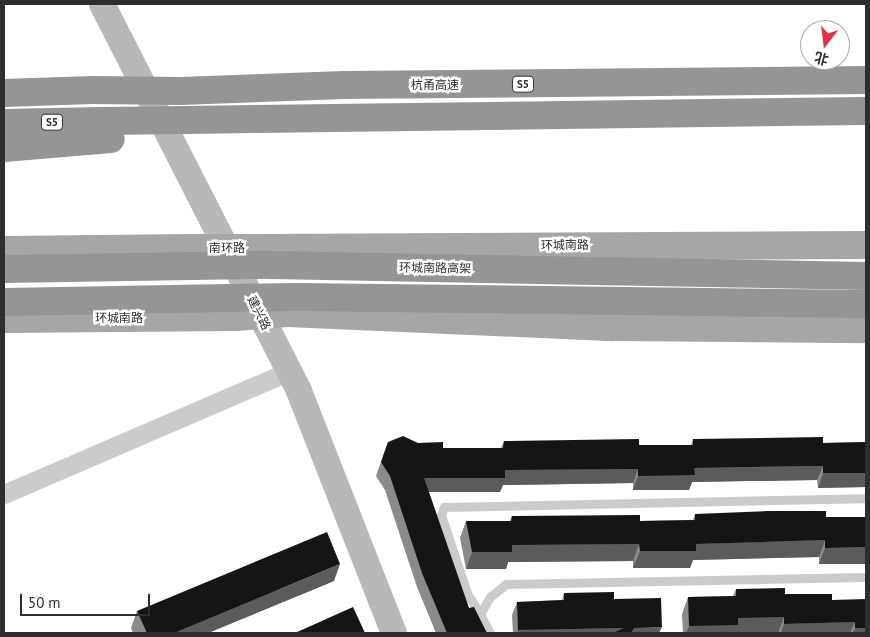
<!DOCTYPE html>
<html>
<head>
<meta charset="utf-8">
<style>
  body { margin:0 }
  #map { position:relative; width:870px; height:637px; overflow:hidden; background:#fff; font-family:"PT Sans","Noto Sans SC",sans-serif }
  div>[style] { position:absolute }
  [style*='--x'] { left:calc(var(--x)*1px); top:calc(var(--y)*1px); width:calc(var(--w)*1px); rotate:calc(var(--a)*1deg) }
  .lane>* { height:9px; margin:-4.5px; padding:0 4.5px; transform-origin:4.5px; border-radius:4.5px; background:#cbcbcb }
  .street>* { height:19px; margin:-9.5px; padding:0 9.5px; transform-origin:9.5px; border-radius:9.5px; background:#cbcbcb }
  .secondary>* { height:26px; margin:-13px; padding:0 13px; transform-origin:13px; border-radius:13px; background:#b8b8b8 }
  .primary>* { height:28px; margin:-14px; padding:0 14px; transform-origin:14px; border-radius:14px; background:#a6a6a6 }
  .highway>* { height:28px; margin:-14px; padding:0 14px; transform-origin:14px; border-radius:14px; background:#959595 }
  .primary-bridge>* { height:28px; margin:-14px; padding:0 14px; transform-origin:14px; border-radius:14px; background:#a6a6a6 }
  .highway-bridge>* { height:28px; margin:-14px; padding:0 14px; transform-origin:14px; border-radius:14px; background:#959595 }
  .wall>* { inset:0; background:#8a8a8a }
  .shaded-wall>* { inset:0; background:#5b5b5b }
  .building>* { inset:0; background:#151515 }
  span { translate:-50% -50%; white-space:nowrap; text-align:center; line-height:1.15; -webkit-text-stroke:5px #fff; paint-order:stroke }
  .shield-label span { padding:1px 4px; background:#fff; border:1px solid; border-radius:4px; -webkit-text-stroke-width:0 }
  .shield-label { font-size:11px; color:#2e2e2e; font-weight:700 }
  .street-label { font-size:12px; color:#2e2e2e }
  .frame { position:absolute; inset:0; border:5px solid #2e2e2e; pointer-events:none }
  .north { position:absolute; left:800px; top:20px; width:50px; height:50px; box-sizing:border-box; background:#fff; border:1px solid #ababab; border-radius:50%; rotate:195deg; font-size:14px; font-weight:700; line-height:20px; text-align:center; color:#2e2e2e }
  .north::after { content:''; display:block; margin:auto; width:18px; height:22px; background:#df3645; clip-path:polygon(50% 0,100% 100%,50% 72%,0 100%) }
  .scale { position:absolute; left:20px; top:594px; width:130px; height:22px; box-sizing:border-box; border:2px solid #2e2e2e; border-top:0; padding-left:6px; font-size:15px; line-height:18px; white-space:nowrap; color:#2e2e2e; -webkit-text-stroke:4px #fff; paint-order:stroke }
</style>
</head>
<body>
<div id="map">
  <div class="lane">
    <i style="--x:480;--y:614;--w:25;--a:-122"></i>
    <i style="--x:467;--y:593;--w:82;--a:-108.4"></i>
    <i style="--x:441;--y:515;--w:9;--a:-69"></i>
    <i style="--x:444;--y:507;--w:422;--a:-1.2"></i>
    <i style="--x:490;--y:633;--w:21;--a:-118"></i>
    <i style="--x:480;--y:614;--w:20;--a:-60"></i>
    <i style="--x:490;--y:597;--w:21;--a:-39"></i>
    <i style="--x:506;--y:584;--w:360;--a:-1.1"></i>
  </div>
  <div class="street">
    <i style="--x:4;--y:494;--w:310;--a:-23.3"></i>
  </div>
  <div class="secondary">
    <i style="--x:102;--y:4;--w:434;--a:63"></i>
    <i style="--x:299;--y:391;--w:260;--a:68.6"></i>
  </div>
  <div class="primary">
    <i style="--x:263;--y:248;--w:603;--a:-0.29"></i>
    <i style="--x:4;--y:250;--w:188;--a:-0.6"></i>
    <i style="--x:288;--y:313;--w:325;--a:2.5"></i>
    <i style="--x:613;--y:327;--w:253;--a:0.5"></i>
    <i style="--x:4;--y:319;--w:231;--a:-0.5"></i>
  </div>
  <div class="highway">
    <i style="--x:180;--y:91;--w:164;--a:-2.1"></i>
    <i style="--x:344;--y:85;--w:522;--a:-0.55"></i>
    <i style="--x:4;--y:93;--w:89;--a:-1.9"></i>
    <i style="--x:185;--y:120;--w:681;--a:-0.76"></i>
    <i style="--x:4;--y:123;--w:97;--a:-1.2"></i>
    <i style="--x:4;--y:148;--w:107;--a:-4.8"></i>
  </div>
  <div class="primary-bridge">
    <i style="--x:192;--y:248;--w:71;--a:0"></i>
    <i style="--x:235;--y:317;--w:53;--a:-4.3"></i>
  </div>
  <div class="highway-bridge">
    <i style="--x:93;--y:90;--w:87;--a:0.7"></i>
    <i style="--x:101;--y:121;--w:84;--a:-0.7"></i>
    <i style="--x:4;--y:269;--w:267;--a:-0.9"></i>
    <i style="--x:271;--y:265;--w:595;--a:1.06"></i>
    <i style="--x:4;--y:302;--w:292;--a:-1"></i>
    <i style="--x:296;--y:297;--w:570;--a:0.7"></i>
  </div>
  <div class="wall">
    <i style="clip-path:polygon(693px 439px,823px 443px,866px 442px,866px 487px,818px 488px,817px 480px,747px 481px,692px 482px,689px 490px,633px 490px,633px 483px,503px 485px,500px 492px,429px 492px,469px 608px,487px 633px,436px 633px,417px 587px,385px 490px,376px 476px,388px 442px,418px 443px,443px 448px,501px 448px,504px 441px,639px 445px,691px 445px)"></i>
    <i style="clip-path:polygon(695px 514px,826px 517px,866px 517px,866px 564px,819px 564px,819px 557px,693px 560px,690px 568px,633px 568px,633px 561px,508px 562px,506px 569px,466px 569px,460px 538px,466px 521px,510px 521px,512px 516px,640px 521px,693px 520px)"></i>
    <i style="clip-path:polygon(334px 581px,208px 633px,133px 633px,131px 628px,137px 611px)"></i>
    <i style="clip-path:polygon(736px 589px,832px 600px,866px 633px,683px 633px,682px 614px,688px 597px,733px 596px)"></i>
    <i style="clip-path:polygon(564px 593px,614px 599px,659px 633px,513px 633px,512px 615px,517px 602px,562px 600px)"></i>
  </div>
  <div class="shaded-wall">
    <i style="clip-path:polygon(823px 466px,817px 480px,692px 482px,689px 490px,633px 490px,638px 476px,694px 468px)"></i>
    <i style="clip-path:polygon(638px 469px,633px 483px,503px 485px,500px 492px,419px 492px,424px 478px,505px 470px)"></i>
    <i style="clip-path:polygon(823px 473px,866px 473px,866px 487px,818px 488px)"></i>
    <i style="clip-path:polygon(825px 540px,819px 557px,693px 560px,690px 568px,633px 568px,640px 551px,696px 544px)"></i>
    <i style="clip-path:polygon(639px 544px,633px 561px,508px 562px,506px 569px,466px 569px,472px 552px,512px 545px)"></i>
    <i style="clip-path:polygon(866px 547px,866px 564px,819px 564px,825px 548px)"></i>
    <i style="clip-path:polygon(340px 564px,334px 581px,208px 633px,174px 633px)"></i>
    <i style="clip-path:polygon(784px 617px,778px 633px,686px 633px,689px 626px,738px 618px)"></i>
    <i style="clip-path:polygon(855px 622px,850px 633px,781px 633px,784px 624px)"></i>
    <i style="clip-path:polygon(662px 627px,659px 633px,631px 633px,634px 628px)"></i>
    <i style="clip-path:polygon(624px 628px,622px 633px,517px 633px,518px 630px)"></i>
    <i style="clip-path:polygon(855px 628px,866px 628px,866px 633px,853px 633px)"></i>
  </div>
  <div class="building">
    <i style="clip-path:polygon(403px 436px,418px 443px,443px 442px,443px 448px,503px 448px,504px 441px,639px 439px,639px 445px,693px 445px,693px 439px,823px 437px,823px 443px,866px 442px,866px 473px,823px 473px,823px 466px,752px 467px,694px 468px,695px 475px,638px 476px,638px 469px,505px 470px,505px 478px,424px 478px,469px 608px,474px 607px,487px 633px,447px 633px,422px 573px,390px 476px,381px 462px,388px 442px)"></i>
    <i style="clip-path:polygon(767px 511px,826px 511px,826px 517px,866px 517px,866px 547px,825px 548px,825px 540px,696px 544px,696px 551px,640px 551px,639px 544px,512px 545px,512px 552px,472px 552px,466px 521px,511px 521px,512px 516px,640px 515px,640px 521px,695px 520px,695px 514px)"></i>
    <i style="clip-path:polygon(327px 532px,340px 564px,174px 633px,147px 633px,137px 611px)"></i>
    <i style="clip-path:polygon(785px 588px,785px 594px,832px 594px,832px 600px,866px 599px,866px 628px,855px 628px,855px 622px,784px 624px,784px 617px,738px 618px,738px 625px,689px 626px,688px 597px,736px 596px,736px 589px)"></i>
    <i style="clip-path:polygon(614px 592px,614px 599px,661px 598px,662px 627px,634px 628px,631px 633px,613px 633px,624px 628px,518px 630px,517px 602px,564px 600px,564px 593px)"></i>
    <i style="clip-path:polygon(353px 607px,365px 633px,295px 633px)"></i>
  </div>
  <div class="shield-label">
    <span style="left:523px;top:84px">S5</span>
    <span style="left:52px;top:122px">S5</span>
  </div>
  <div class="street-label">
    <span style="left:435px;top:85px">杭甬高速</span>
    <span style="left:565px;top:245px;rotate:-1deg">环城南路</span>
    <span style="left:227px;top:248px">南环路</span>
    <span style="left:435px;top:268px;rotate:1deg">环城南路高架</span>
    <span style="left:259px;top:313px;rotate:63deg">建兴路</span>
    <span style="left:119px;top:318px">环城南路</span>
  </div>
  <div class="frame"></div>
  <div class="north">北</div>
  <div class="scale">50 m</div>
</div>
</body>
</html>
